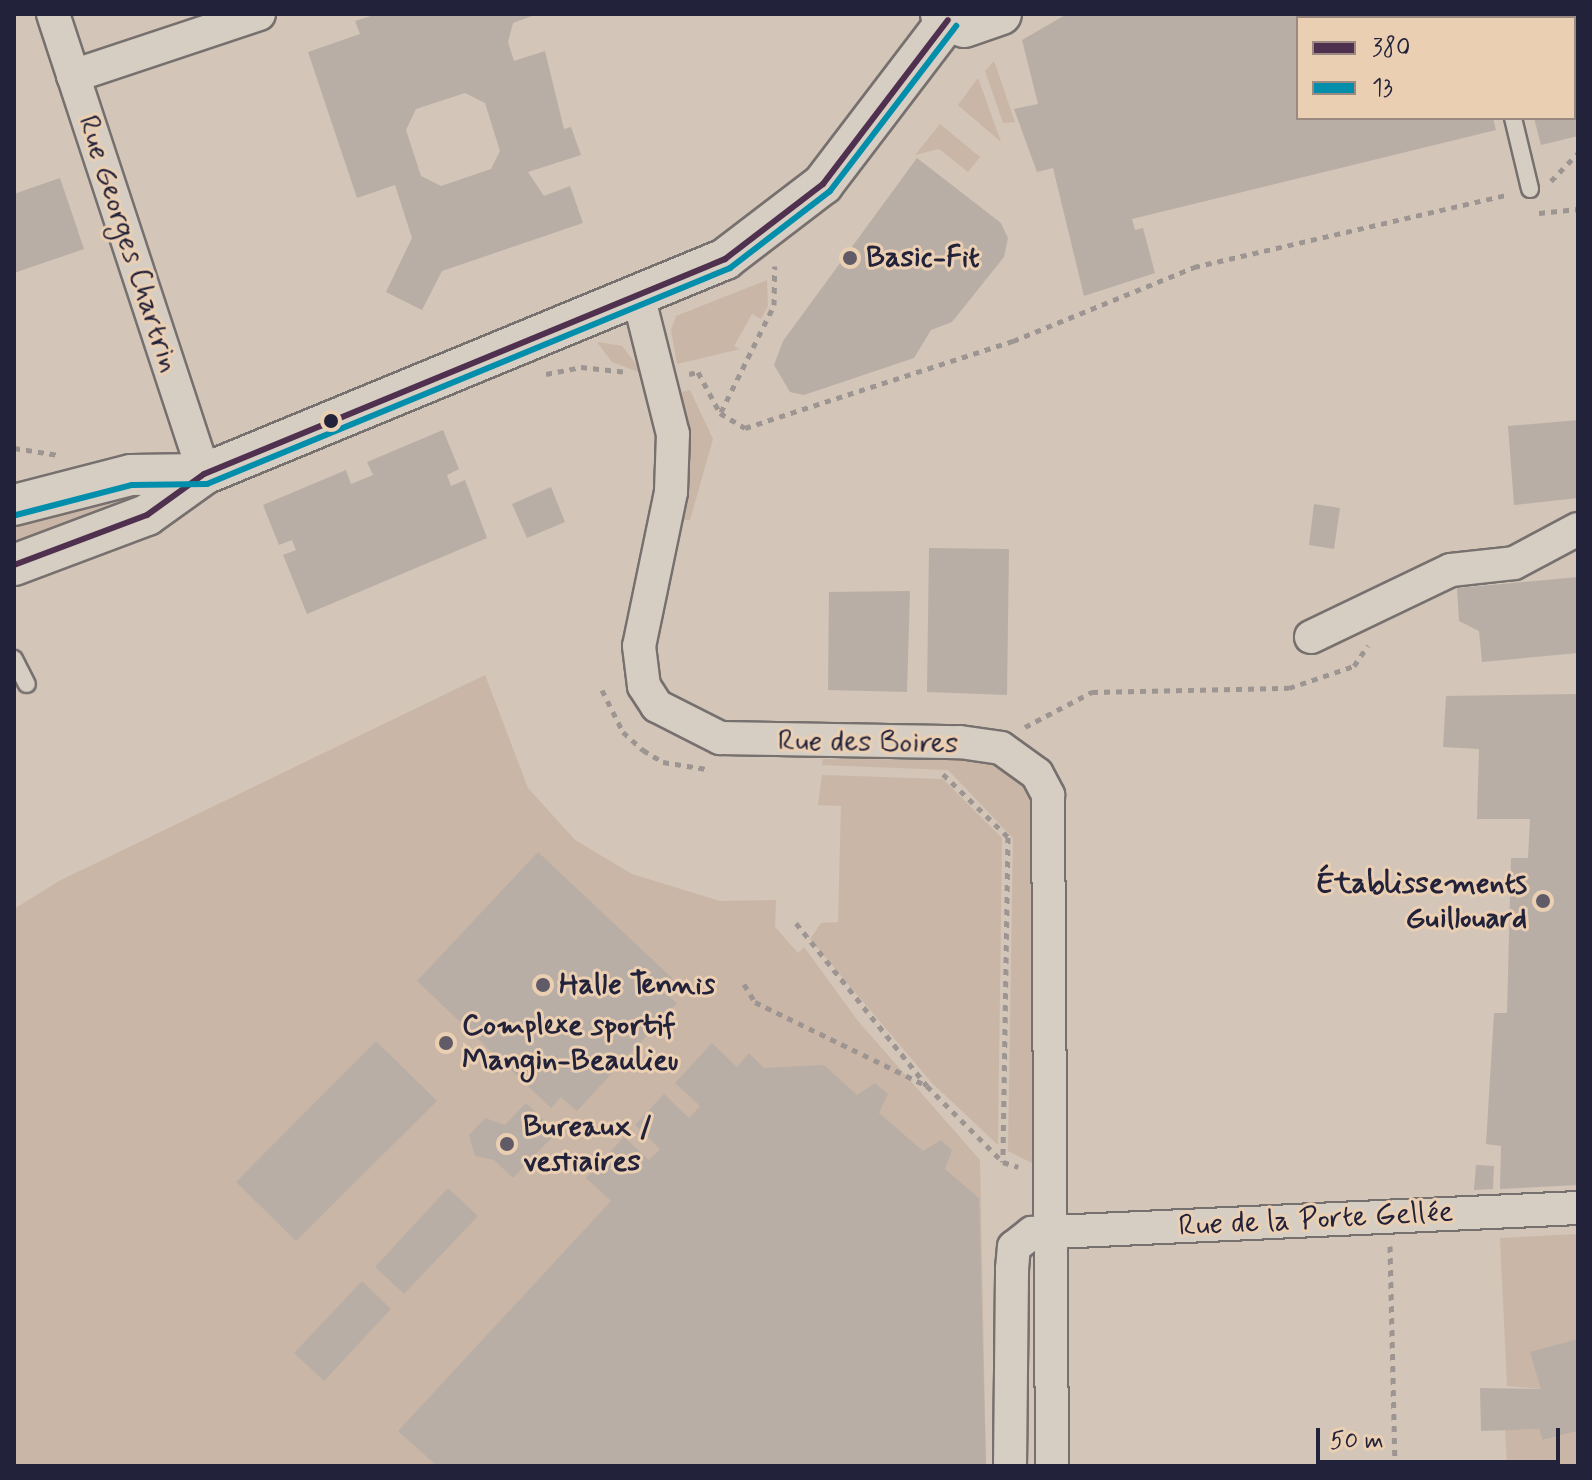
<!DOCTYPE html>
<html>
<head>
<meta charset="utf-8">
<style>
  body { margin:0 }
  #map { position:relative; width:1592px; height:1480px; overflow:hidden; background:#d3c5b7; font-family:Mynerve,sans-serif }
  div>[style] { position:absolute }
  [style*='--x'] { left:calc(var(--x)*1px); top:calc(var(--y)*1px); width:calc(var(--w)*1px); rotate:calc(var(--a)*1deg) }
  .green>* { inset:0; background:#c9b6a6 }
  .building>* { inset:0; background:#b9aea5 }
  .path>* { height:5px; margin-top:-2.5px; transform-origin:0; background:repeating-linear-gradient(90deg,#9d9591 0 6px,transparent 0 12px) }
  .roads { filter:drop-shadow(2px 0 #76706e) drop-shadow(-2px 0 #76706e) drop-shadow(0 2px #76706e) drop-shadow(0 -2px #76706e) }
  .service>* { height:16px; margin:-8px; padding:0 8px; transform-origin:8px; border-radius:8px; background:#d7cec3 }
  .minor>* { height:32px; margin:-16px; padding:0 16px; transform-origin:16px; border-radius:16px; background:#d7cec3 }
  .tertiary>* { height:40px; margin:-20px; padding:0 20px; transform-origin:20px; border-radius:20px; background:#d7cec3 }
  .bus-1>* { height:6px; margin:-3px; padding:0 3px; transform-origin:3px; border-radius:3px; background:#4f304e }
  .bus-2>* { height:6px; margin:-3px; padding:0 3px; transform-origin:3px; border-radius:3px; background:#038fac }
  .dots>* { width:22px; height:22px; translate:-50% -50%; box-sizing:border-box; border:4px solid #ebcfb2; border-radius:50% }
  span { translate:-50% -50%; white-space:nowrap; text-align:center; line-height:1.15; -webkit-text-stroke:6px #ebcfb2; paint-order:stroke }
  .street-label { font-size:30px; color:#22223b }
  .poi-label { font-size:30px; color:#22223b; font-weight:700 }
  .left { translate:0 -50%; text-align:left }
  .right { translate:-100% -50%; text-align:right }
  .frame { position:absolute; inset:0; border:16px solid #22223b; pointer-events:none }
  .legend { position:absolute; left:1296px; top:16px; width:280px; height:104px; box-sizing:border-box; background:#ebcfb2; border:2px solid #9b8a82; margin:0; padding:10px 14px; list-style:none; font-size:24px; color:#22223b }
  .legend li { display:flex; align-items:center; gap:16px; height:40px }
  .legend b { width:40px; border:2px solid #9b8a82 }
  .scale { position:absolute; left:1316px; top:1428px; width:244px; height:36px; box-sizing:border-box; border:4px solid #22223b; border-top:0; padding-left:10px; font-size:24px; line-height:28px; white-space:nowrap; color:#22223b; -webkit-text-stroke:6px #ebcfb2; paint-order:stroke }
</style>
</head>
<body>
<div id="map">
  <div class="green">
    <i style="clip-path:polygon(994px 61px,1015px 122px,1003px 123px,985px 71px)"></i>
    <i style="clip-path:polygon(978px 78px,1001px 142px,958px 105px)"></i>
    <i style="clip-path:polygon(940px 124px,980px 157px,968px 172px,939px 149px,915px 155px)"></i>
    <i style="clip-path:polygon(767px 280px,768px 306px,761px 319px,752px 314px,734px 346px,740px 349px,677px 364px,671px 330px,676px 316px)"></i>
    <i style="clip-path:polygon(597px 342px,622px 346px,644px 374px,612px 362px)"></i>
    <i style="clip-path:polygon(690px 390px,713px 439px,690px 520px,681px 520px,690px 457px,682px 392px)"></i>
    <i style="clip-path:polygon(112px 495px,119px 512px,14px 550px,14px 520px)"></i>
    <i style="clip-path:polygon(485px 675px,528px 788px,575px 840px,632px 874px,720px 901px,776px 900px,775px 927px,798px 953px,804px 947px,858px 1021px,980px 1160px,986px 1466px,14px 1466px,14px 909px,59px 881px)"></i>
    <i style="clip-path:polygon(823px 759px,983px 760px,1026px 784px,1038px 815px,1032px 1163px,1008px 1151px,1013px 838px,948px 770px,822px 765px)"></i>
    <i style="clip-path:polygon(822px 775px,943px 779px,1002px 838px,998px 1145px,932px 1083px,810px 939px,821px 923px,838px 922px,841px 806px,818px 805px)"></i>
    <i style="clip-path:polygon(1578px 1234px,1578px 1339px,1541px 1389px,1507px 1386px,1500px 1238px)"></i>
    <i style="clip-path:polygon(1539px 1429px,1544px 1440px,1578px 1431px,1578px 1466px,1507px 1466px,1505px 1430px)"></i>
  </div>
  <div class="building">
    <i style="clip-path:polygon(evenodd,377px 14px,537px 14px,513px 23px,508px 42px,514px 61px,545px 51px,564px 129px,571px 127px,581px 155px,528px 172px,544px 196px,570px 186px,583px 223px,442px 271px,422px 310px,386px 292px,412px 238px,395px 185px,357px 198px,308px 52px,360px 34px,355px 21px,377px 14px,465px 93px,485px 103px,500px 151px,491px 169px,441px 186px,421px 176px,406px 130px,416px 109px,465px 93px)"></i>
    <i style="clip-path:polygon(1067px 14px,1348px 14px,1298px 18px,1298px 118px,1493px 118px,1496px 130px,1132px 219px,1135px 230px,1143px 228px,1155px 273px,1084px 296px,1053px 168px,1037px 172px,1014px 109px,1038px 104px,1022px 40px)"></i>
    <i style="clip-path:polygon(1509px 14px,1578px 14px,1578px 136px,1541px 145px,1534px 118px,1574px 118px,1574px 18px)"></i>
    <i style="clip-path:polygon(917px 158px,1001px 223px,1008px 238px,1004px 257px,952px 322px,931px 330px,914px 358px,804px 395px,790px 392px,774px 365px,783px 341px)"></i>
    <i style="clip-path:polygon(60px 178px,84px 249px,14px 273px,14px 194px)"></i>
    <i style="clip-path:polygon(1578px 420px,1578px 498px,1514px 505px,1508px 426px)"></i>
    <i style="clip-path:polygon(443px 430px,459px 469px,447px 475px,451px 486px,465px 480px,487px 538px,307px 614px,283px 555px,296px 550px,292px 540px,279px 545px,263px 505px,346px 470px,351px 484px,373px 475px,367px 462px)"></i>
    <i style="clip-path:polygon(551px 487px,565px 522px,527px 538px,512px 504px)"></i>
    <i style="clip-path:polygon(1314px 504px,1340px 508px,1334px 549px,1309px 545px)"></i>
    <i style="clip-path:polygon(929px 548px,1009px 549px,1007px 695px,927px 692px)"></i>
    <i style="clip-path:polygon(1578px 577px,1578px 653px,1482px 662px,1479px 631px,1459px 621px,1457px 588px)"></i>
    <i style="clip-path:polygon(910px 591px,907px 692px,828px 690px,829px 592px)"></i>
    <i style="clip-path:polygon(1578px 694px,1578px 1185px,1500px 1189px,1501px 1146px,1486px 1144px,1494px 1013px,1507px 1013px,1511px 858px,1528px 858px,1530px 819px,1477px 819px,1479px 749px,1443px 747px,1446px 696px)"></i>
    <i style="clip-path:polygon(538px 852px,672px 978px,661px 990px,677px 1003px,577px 1111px,561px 1097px,551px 1108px,417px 981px)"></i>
    <i style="clip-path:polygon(376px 1041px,437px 1101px,296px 1241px,236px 1182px)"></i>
    <i style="clip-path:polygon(712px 1043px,737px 1067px,749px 1053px,764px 1068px,824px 1065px,857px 1095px,875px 1083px,888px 1094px,879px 1113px,923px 1151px,941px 1140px,952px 1150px,945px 1169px,979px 1198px,986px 1466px,437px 1466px,398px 1431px,611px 1201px,586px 1178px,624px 1137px,649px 1160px,660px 1149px,635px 1125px,664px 1094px,689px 1118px,700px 1106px,675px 1083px)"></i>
    <i style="clip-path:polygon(526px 1103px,557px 1132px,513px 1178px,494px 1160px,475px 1156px,469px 1135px,485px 1118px,505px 1125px)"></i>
    <i style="clip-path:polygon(1476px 1165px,1494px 1166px,1493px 1189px,1474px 1190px)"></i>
    <i style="clip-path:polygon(448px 1188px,478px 1216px,404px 1294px,375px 1267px)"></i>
    <i style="clip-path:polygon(362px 1281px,391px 1309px,324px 1381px,294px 1353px)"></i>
    <i style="clip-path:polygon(1578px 1339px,1578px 1431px,1543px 1440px,1539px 1429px,1481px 1431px,1480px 1388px,1541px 1389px,1530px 1352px)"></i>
  </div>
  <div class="path">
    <i style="--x:1551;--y:181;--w:39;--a:-46"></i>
    <i style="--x:1539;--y:213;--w:39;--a:-6"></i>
    <i style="--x:546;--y:374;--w:36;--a:-11"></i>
    <i style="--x:581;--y:367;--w:46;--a:6.2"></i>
    <i style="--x:689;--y:374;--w:9;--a:-13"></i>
    <i style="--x:698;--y:372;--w:47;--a:61.8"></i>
    <i style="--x:720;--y:413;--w:29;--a:31"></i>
    <i style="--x:745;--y:428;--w:282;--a:-18"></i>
    <i style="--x:1013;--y:341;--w:196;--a:-22.2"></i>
    <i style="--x:1194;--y:267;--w:323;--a:-13"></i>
    <i style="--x:721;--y:412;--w:119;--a:-63.6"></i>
    <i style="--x:774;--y:305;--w:39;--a:-89"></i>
    <i style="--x:14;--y:448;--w:45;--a:9"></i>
    <i style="--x:602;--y:690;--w:47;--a:63.4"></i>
    <i style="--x:623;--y:732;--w:27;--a:42"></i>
    <i style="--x:643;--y:750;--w:23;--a:31"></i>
    <i style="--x:663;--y:762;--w:44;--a:9.2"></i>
    <i style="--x:1025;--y:727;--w:76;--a:-27.6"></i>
    <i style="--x:1092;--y:692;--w:197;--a:-1.2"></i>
    <i style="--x:1289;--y:688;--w:69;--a:-18.7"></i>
    <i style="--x:1354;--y:666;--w:25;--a:-56"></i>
    <i style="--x:943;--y:774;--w:91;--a:44.1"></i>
    <i style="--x:1008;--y:837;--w:325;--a:90.9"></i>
    <i style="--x:796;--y:923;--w:209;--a:51.2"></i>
    <i style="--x:927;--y:1086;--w:107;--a:45"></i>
    <i style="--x:1003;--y:1162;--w:16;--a:18"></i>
    <i style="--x:744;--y:984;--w:21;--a:59"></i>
    <i style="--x:755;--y:1002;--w:187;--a:26"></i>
    <i style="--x:1390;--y:1246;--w:220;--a:88.7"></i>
  </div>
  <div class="roads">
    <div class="service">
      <i style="--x:1488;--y:14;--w:4;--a:76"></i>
      <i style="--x:1513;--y:118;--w:73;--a:76.5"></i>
      <i style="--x:14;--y:659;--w:28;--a:63"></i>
    </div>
    <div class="minor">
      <i style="--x:53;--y:14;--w:484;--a:71.8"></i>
      <i style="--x:73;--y:76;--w:196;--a:-18.4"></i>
      <i style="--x:639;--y:299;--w:139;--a:75.9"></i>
      <i style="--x:673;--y:434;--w:58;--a:92"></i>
      <i style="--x:671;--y:492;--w:157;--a:101.7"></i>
      <i style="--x:639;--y:646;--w:40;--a:82.9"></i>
      <i style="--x:644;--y:686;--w:24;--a:57"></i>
      <i style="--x:657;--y:706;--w:71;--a:26.9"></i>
      <i style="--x:720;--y:738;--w:240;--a:1"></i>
      <i style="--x:960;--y:742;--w:41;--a:8.3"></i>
      <i style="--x:1001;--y:748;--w:44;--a:35.8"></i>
      <i style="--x:1037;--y:774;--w:24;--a:62"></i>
      <i style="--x:1048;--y:795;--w:671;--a:89.66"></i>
      <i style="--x:1311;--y:637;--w:155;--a:-25.6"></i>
      <i style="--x:1451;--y:570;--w:63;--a:-6.3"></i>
      <i style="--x:1514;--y:563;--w:72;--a:-28"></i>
      <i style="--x:1010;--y:1466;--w:197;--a:-89.4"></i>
      <i style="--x:1012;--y:1269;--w:22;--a:-85"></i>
      <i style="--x:1014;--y:1247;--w:23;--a:-38"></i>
      <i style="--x:1032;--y:1233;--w:547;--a:-2.62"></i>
    </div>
    <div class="tertiary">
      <i style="--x:941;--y:14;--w:26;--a:29"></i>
      <i style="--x:964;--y:27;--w:39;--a:-19"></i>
      <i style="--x:14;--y:505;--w:121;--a:-14.4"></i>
      <i style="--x:131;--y:475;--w:73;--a:-0.8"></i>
      <i style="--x:14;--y:565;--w:142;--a:-20.6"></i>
      <i style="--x:147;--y:515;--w:70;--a:-35.7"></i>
      <i style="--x:204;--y:474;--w:564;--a:-22.42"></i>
      <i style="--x:725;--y:259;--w:123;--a:-37.4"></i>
      <i style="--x:823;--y:184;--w:206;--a:-52.7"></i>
    </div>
  </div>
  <div class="bus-1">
    <i style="--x:14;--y:565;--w:142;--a:-20.6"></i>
    <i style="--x:147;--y:515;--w:70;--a:-35.7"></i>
    <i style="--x:204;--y:474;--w:564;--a:-22.42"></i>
    <i style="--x:725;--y:259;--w:123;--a:-37.4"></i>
    <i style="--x:823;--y:184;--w:206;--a:-52.7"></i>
  </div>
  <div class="bus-2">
    <i style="--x:16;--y:515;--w:120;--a:-14.5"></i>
    <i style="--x:132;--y:485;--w:75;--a:-0.8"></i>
    <i style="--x:207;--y:484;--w:566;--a:-22.44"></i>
    <i style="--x:730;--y:268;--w:126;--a:-37.6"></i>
    <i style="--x:830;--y:191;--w:208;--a:-52.6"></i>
  </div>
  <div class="dots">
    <i style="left:850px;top:258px;background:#605b66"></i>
    <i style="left:331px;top:421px;background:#22223b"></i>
    <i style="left:1543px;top:901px;background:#605b66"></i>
    <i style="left:543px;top:985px;background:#605b66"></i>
    <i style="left:446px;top:1043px;background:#605b66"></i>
    <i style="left:507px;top:1144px;background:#605b66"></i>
  </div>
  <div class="street-label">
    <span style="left:128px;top:244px;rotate:72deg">Rue Georges Chartrin</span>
    <span style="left:868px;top:743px;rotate:1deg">Rue des Boires</span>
    <span style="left:1316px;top:1220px;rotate:-3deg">Rue de la Porte Gellée</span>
  </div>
  <div class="poi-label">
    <span class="left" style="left:866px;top:258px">Basic-Fit</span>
    <span class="right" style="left:1527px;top:901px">Établissements<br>Guillouard</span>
    <span class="left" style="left:559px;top:985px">Halle Tennis</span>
    <span class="left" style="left:462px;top:1043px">Complexe sportif<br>Mangin-Beaulieu</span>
    <span class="left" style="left:523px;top:1144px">Bureaux /<br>vestiaires</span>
  </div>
  <div class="frame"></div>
  <ul class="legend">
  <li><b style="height:10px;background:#4f304e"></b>380</li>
  <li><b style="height:10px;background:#038fac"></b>13</li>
  </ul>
  <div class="scale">50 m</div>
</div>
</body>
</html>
